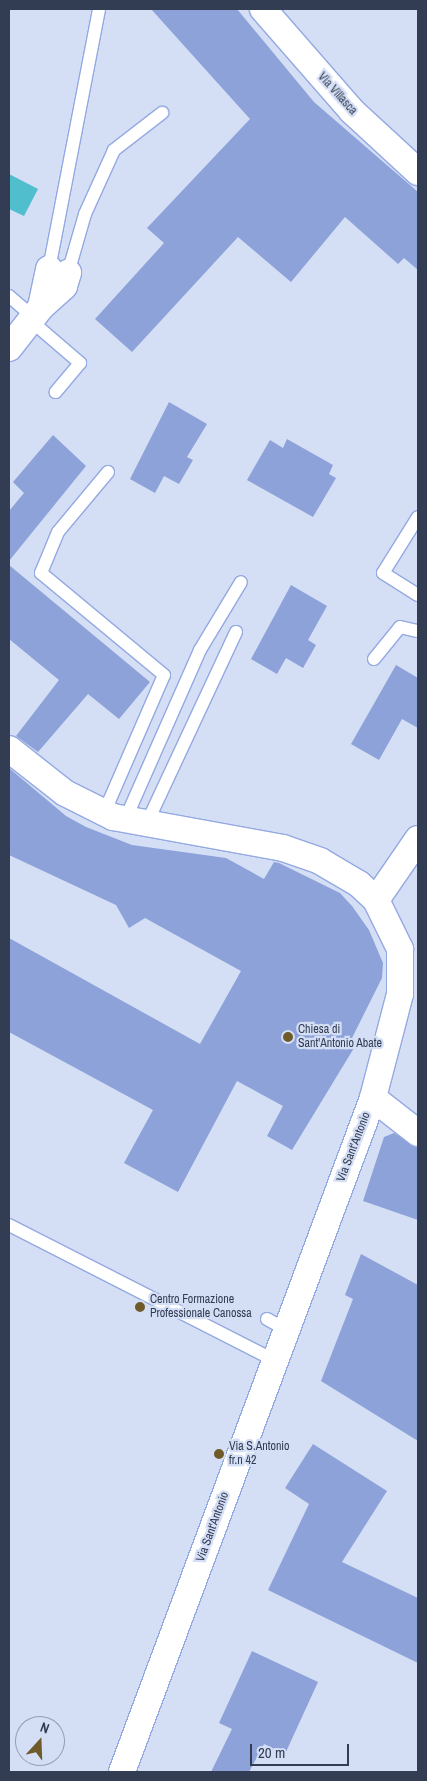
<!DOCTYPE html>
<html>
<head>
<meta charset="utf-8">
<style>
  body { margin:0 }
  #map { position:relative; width:427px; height:1781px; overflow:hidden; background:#d4def5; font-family:"Archivo Narrow",sans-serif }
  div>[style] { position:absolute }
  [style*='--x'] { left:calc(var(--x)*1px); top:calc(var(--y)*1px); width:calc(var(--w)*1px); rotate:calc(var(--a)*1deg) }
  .water>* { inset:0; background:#51becd }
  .building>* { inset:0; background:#8ca2d9 }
  .roads { filter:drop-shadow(1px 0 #93a9e1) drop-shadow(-1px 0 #93a9e1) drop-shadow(0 1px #93a9e1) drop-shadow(0 -1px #93a9e1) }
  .lane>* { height:12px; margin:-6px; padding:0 6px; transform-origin:6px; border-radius:6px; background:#fff }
  .street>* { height:26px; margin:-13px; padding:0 13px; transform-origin:13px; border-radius:13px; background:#fff }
  .dots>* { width:14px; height:14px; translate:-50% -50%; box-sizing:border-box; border:2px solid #d4def5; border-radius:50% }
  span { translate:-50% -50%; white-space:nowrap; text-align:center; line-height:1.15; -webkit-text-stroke:4.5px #d4def5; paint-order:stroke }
  .street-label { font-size:12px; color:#323c53 }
  .poi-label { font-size:12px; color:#323c53 }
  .left { translate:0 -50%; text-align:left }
  .frame { position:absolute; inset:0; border:10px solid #323c53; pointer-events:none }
  .north { position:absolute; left:15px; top:1716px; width:50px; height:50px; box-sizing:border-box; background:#d4def5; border:1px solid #939db4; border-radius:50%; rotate:20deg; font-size:14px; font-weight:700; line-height:20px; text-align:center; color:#323c53 }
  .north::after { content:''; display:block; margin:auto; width:18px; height:22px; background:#6f5b2a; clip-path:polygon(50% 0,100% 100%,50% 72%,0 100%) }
  .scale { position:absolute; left:250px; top:1744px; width:99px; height:22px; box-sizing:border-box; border:2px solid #323c53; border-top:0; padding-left:6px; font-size:15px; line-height:18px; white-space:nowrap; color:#323c53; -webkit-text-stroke:4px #d4def5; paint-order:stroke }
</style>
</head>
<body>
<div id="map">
  <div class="water">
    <i style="clip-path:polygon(9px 174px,38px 189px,24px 216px,9px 209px)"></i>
  </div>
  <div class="building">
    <i style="clip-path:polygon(151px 9px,237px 9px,314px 102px,418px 192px,418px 270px,404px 258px,398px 264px,345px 217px,291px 282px,238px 237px,132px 352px,95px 319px,164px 243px,147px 228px,250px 119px)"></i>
    <i style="clip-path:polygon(169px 402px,207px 424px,187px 457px,193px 460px,179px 484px,164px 476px,155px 493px,130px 479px)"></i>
    <i style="clip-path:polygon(53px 435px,86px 466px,9px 561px,9px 511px,24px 493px,13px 482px)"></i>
    <i style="clip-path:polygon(287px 439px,333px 465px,329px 474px,336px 478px,313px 517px,247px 480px,270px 440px,283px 448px)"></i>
    <i style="clip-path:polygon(9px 565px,150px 682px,119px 719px,88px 694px,38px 752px,16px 736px,59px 680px,9px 639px)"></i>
    <i style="clip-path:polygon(291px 585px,327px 606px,308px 640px,316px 645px,303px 668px,286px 658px,277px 674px,251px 659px)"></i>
    <i style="clip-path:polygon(396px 665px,418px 678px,418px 728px,402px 719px,379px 760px,351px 744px)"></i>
    <i style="clip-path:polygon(9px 768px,66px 816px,86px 827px,132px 845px,226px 858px,264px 879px,274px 862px,279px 863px,340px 893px,352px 906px,369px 930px,383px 963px,382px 978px,351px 1040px,357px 1043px,292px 1150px,267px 1136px,283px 1106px,237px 1081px,178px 1192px,124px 1163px,153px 1110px,9px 1032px,9px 938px,200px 1044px,241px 971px,145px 918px,129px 928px,116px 905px,9px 855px)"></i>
    <i style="clip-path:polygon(394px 1133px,418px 1148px,418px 1220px,363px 1201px,384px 1137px)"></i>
    <i style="clip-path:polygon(361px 1254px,418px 1285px,418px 1441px,321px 1381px,353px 1299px,345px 1295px)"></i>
    <i style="clip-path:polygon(313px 1444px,387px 1491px,342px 1562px,418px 1598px,418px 1663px,268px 1590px,309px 1504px,285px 1488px)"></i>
    <i style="clip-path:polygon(252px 1651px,318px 1682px,285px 1754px,264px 1744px,249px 1772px,211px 1772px,232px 1729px,219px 1723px)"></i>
  </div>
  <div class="roads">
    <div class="lane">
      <i style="--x:49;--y:269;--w:265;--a:-79.1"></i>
      <i style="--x:68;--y:273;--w:61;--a:-73.9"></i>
      <i style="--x:85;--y:214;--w:70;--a:-65.6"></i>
      <i style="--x:114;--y:150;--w:61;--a:-37.6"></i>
      <i style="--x:9;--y:296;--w:32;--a:41"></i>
      <i style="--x:30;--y:320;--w:66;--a:40.7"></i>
      <i style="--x:80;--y:363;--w:38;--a:130"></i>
      <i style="--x:418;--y:517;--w:66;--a:122"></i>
      <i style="--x:383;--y:573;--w:41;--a:32.2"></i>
      <i style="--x:374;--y:659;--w:41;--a:-50.9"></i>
      <i style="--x:400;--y:627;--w:18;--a:13"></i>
      <i style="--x:104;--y:813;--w:150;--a:-66.5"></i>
      <i style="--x:164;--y:675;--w:160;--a:-140.3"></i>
      <i style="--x:41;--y:573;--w:44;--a:-67.5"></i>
      <i style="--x:58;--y:532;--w:78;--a:-50.2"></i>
      <i style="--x:125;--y:820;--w:186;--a:-66.2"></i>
      <i style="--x:200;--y:650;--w:79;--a:-58.9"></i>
      <i style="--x:146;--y:825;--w:213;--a:-65"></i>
      <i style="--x:9;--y:1225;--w:297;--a:27"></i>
      <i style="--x:267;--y:1319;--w:21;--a:29"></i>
    </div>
    <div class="street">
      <i style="--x:263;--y:9;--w:135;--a:48.9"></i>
      <i style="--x:352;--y:111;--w:90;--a:42.7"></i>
      <i style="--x:41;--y:307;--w:31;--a:-42"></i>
      <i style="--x:64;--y:286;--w:14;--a:-73"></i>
      <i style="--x:9;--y:348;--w:52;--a:-52"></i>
      <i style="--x:41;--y:307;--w:39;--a:-78"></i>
      <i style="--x:9;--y:749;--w:71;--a:38.2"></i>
      <i style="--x:65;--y:793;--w:54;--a:26.6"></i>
      <i style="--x:113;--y:817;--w:173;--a:10.3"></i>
      <i style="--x:283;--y:848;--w:39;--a:19"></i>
      <i style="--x:320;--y:861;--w:45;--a:30.5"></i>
      <i style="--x:359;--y:884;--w:23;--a:43"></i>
      <i style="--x:376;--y:900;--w:55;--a:63.9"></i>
      <i style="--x:400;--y:949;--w:45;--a:90"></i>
      <i style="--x:400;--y:994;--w:107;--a:104.6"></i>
      <i style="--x:373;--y:1098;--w:719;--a:110.43"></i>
      <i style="--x:376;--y:900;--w:74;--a:-55.5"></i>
      <i style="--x:373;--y:1098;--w:57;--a:37.9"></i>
    </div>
  </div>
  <div class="dots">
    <i style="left:288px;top:1037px;background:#6f5b2a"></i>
    <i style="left:140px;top:1307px;background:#6f5b2a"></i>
    <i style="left:219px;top:1454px;background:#6f5b2a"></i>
  </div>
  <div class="street-label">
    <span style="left:337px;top:94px;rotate:48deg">Via Villasca</span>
    <span style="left:354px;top:1147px;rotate:-69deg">Via Sant'Antonio</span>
    <span style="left:213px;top:1527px;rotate:-70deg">Via Sant'Antonio</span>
  </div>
  <div class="poi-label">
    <span class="left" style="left:298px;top:1037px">Chiesa di<br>Sant'Antonio Abate</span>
    <span class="left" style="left:150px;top:1307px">Centro Formazione<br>Professionale Canossa</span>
    <span class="left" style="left:229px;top:1454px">Via S.Antonio<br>fr.n 42</span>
  </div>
  <div class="frame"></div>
  <div class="north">N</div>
  <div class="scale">20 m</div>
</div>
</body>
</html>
